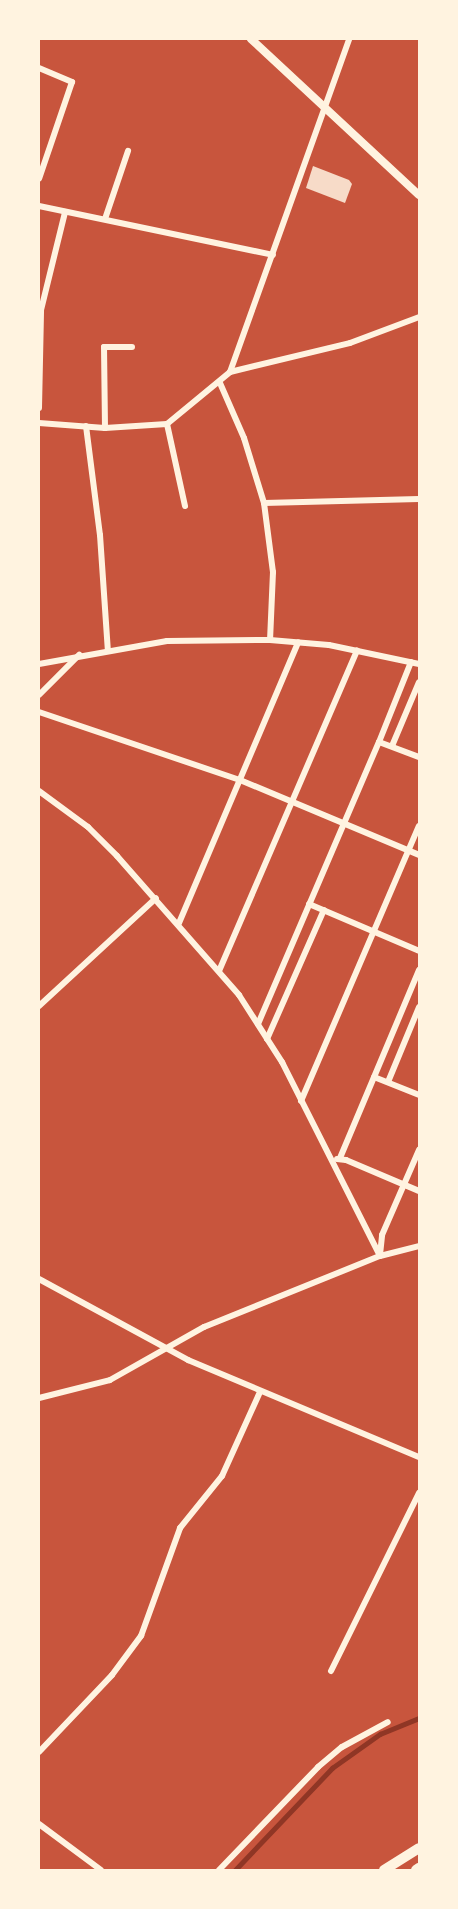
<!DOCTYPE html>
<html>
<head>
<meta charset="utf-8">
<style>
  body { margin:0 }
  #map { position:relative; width:458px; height:1909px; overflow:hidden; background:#c8553d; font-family:Commissioner,sans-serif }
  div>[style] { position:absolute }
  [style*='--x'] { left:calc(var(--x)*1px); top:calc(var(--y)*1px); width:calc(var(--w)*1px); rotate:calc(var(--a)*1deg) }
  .stream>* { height:4.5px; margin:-2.25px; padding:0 2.25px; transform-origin:2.25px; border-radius:2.25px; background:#8f3625 }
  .building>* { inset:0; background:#f7dbc8 }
  .minor>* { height:6px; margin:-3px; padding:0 3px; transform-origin:3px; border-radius:3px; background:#fff3e0 }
  .tertiary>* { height:8px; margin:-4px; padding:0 4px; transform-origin:4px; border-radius:4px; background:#fff3e0 }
  .primary>* { height:10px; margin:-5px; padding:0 5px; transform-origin:5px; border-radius:5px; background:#fff3e0 }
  span { translate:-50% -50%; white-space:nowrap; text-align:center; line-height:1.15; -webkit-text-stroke:4.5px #fff3e0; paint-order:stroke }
  .frame { position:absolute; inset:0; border:40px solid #fff3e0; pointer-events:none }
</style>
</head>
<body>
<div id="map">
  <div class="stream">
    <i style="--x:235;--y:1870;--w:141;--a:-46.4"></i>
    <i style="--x:332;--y:1768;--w:59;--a:-35.3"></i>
    <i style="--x:380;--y:1734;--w:42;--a:-22.3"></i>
  </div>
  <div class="building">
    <i style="clip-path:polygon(313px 166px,349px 180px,352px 184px,345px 203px,306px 188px)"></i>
  </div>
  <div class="minor">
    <i style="--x:39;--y:68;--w:36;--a:23"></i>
    <i style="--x:72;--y:82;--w:102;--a:108.8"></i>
    <i style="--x:39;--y:206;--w:239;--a:11.8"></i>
    <i style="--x:105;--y:219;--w:72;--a:-71.3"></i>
    <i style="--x:230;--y:372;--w:123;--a:-13.6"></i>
    <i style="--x:350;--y:343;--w:74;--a:-20.6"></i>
    <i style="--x:220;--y:383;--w:60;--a:66.4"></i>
    <i style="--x:244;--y:438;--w:68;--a:72.9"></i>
    <i style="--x:264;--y:503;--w:70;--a:82.6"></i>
    <i style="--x:273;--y:572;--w:68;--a:92.5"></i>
    <i style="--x:39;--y:408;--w:98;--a:-88.8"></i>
    <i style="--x:41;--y:310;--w:101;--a:-76.2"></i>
    <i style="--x:39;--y:423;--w:66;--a:4.3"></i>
    <i style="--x:105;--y:428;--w:62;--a:-3.7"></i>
    <i style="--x:167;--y:424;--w:82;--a:-39.5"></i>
    <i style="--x:230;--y:372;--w:354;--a:-70.3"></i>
    <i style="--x:167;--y:424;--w:84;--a:77.6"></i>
    <i style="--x:86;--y:426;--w:110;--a:82.7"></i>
    <i style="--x:100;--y:535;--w:116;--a:86.1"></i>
    <i style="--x:105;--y:428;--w:81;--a:-90.7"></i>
    <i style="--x:104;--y:347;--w:28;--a:0"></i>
    <i style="--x:264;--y:503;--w:155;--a:-1.5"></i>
    <i style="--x:39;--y:664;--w:130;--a:-10.2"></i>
    <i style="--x:167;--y:641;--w:103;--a:-0.6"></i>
    <i style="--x:270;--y:640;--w:59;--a:4.8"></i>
    <i style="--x:329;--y:645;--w:92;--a:11.9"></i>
    <i style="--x:39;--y:695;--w:57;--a:-45"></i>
    <i style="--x:39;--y:712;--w:212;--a:18.7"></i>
    <i style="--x:240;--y:780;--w:194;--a:22.7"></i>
    <i style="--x:379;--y:742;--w:86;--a:-68.2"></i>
    <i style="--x:392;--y:746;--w:69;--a:-67.1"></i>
    <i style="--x:39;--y:791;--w:61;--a:36.3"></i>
    <i style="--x:88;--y:827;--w:41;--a:45"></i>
    <i style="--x:117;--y:856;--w:185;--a:48.7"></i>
    <i style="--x:239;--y:995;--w:80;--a:57.3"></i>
    <i style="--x:282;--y:1062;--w:217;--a:63.2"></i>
    <i style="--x:309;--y:904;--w:120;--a:23.1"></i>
    <i style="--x:179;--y:923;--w:305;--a:-67"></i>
    <i style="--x:219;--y:971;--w:349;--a:-66.7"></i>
    <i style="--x:39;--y:1006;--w:159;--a:-42.7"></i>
    <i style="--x:258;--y:1024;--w:307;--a:-66.8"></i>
    <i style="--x:379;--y:742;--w:43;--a:20.6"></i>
    <i style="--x:267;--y:1039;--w:141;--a:-66.2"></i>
    <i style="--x:374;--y:1077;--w:48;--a:21.8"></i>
    <i style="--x:388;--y:1082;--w:81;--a:-67.5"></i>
    <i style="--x:301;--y:1101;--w:299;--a:-66.8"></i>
    <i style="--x:340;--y:1158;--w:204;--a:-67.2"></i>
    <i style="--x:337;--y:1159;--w:9;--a:6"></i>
    <i style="--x:346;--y:1160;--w:79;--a:23"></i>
    <i style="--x:380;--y:1255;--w:20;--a:-84"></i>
    <i style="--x:382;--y:1235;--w:93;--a:-66.5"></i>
    <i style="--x:39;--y:1279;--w:170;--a:28.5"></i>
    <i style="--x:188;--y:1360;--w:251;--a:22.8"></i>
    <i style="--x:39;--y:1398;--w:73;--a:-14.2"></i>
    <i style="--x:110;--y:1380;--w:108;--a:-29.4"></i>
    <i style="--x:204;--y:1327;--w:190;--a:-22"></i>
    <i style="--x:380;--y:1256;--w:40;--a:-14.4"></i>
    <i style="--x:331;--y:1671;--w:199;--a:-63.7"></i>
    <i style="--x:39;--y:1752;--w:106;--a:-46.5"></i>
    <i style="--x:112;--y:1675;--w:49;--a:-53.4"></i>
    <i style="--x:141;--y:1636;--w:115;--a:-70.1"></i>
    <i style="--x:180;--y:1528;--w:67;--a:-51.1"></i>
    <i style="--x:222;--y:1476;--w:92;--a:-65.7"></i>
    <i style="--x:39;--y:1824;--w:77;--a:36.6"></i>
    <i style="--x:219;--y:1870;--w:143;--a:-46.1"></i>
    <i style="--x:318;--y:1767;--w:31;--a:-40"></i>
    <i style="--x:342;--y:1747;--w:52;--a:-28.5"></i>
  </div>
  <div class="tertiary">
    <i style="--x:251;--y:39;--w:229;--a:42.9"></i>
  </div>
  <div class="primary">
    <i style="--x:384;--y:1870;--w:41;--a:-32.2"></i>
    <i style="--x:416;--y:1870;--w:4;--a:-34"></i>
  </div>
  <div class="frame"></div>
</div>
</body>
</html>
